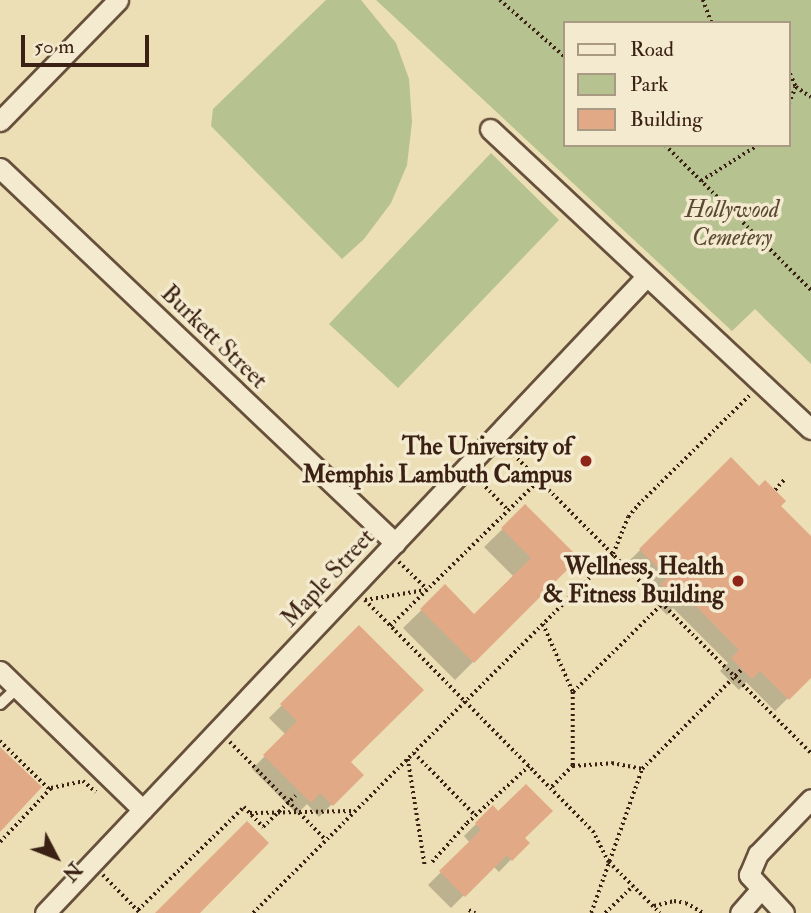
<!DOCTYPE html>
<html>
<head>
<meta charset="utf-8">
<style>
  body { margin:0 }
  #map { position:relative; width:811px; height:913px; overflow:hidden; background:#ecdfb5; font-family:"IM FELL Double Pica",serif }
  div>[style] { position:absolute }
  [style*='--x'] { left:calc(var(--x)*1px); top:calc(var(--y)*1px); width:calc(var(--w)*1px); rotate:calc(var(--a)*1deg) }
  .green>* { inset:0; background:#b6c28f }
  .shadow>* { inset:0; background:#0003 }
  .building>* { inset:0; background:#e2a987 }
  .path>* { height:3.5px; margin-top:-1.75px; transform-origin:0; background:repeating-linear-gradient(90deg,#3b2114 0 2px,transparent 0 5.5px) }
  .roads { filter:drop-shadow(2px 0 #67503c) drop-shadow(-2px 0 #67503c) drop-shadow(0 2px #67503c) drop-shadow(0 -2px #67503c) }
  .lane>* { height:10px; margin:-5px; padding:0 5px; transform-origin:5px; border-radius:5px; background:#f3eacf }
  .street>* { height:19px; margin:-9.5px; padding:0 9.5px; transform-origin:9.5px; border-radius:9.5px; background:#f3eacf }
  .dots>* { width:19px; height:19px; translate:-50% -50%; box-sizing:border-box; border:4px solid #f3eacf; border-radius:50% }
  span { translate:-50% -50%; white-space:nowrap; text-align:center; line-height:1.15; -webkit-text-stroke:7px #f3eacf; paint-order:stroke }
  .park-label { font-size:24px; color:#5a4933; font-style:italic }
  .street-label { font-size:24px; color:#3b2114 }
  .poi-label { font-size:24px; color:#3b2114; font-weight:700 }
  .right { translate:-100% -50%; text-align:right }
  .legend { position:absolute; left:563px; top:21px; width:228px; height:126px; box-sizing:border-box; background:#f3eacf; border:2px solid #a99a84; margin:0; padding:9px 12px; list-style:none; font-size:21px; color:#3b2114 }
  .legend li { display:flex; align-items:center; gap:14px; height:35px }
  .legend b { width:35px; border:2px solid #a99a84 }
  .north { position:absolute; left:21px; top:822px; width:70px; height:70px; -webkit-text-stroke:5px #f3eacf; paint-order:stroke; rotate:132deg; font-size:19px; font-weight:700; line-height:28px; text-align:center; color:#3b2114 }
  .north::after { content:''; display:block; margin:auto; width:24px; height:32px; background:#3b2114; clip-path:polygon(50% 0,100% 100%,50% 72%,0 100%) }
  .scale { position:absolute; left:21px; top:35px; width:128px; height:32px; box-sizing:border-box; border:4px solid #3b2114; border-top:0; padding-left:9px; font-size:21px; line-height:24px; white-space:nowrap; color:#3b2114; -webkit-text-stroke:5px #f3eacf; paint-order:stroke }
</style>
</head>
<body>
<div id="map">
  <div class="green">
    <i style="clip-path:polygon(326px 0,361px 0,396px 43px,409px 79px,412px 122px,407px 165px,391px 203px,364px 239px,342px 259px,211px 126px,213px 109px)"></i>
    <i style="clip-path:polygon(evenodd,376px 0,811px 0,811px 364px,755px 309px,732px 331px,376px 0,564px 23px,788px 23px,788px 145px,564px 145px,564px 23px)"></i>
    <i style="clip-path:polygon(491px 153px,559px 220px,398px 388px,329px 324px)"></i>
  </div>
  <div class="shadow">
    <i style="clip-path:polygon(731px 460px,811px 538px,811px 675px,775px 711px,746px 682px,739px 690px,720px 671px,728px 663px,673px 608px,667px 615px,659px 607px,650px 597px,657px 591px,628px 562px)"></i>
    <i style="clip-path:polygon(525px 507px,577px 558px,455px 680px,403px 628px,445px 587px,474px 617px,514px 577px,484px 547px)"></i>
    <i style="clip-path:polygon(359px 628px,349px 762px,361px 775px,319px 817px,307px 804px,297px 814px,252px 769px,286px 735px,269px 718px)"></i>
    <i style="clip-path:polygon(492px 808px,527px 843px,499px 872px,493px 866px,451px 908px,428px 885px,470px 843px,464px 836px)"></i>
  </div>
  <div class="building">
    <i style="clip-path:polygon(731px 457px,759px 486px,765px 480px,786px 501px,781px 506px,811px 536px,811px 678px,789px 700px,760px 671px,752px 679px,731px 658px,739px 650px,687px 597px,680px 604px,671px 595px,661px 584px,668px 577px,639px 549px)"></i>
    <i style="clip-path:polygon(525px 504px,579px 558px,474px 663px,420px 609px,445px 584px,474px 614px,531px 558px,501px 528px)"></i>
    <i style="clip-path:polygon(359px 625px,424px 690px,351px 762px,364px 775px,333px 806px,320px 793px,311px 803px,263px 755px,297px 721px,280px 704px)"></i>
    <i style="clip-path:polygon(0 747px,42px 787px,0 832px)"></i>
    <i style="clip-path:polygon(526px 784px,553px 811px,525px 838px,530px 843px,512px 861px,507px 855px,465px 897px,439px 871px,481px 830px,475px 823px,493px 805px,498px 811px)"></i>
    <i style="clip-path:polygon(247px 821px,269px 843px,200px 913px,155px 913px)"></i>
  </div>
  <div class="path">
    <i style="--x:500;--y:0;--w:85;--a:41.2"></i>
    <i style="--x:703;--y:0;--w:25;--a:69"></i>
    <i style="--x:788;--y:69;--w:20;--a:66"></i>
    <i style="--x:796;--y:87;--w:22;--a:112"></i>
    <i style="--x:796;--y:87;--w:18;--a:34"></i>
    <i style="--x:665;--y:145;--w:206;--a:44.8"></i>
    <i style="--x:701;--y:181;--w:67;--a:-32.3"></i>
    <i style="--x:506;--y:447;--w:432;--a:45.1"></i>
    <i style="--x:478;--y:479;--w:43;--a:45.9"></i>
    <i style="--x:775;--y:490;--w:15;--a:-48"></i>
    <i style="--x:399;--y:562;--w:39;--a:44"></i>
    <i style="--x:365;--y:600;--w:325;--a:45.4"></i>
    <i style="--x:593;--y:831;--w:35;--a:63"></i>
    <i style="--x:609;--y:862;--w:72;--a:45"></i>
    <i style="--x:365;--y:600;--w:61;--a:-9.5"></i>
    <i style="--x:543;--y:624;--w:74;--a:66.2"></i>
    <i style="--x:573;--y:692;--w:74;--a:90"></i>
    <i style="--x:573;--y:766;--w:31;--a:135"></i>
    <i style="--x:390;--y:626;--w:209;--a:-44.4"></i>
    <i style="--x:573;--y:692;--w:138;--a:-44.7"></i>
    <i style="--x:0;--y:741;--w:70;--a:44.4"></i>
    <i style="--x:230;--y:742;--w:137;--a:45.6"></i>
    <i style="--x:414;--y:753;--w:87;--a:45.5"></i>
    <i style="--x:408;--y:759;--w:108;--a:81"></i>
    <i style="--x:573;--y:766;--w:39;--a:-4"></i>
    <i style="--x:612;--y:763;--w:31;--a:11"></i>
    <i style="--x:250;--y:813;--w:103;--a:-1.1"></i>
    <i style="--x:0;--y:842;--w:74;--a:-46.6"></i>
    <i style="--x:51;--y:788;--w:33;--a:-12"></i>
    <i style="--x:83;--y:781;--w:17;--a:40"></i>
    <i style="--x:432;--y:862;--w:52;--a:-48.1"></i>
    <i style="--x:467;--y:823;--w:84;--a:-42.6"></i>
    <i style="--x:103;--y:875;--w:53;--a:45.8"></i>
    <i style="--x:654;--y:906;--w:21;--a:-14"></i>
    <i style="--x:674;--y:901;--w:12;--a:9"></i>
    <i style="--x:686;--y:903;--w:20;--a:30"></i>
    <i style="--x:138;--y:910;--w:148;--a:-44.2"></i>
    <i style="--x:244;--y:807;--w:28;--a:46"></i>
    <i style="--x:263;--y:827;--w:45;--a:-44.1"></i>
    <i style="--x:469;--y:910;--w:7;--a:27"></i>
    <i style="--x:253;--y:913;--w:508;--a:-44.92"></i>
    <i style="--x:613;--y:554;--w:40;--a:-68"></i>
    <i style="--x:628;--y:517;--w:16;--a:-50"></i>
    <i style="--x:638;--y:505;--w:158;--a:-44.5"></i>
    <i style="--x:591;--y:913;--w:153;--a:-70.5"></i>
    <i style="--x:642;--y:769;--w:141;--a:-45"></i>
    <i style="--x:605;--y:913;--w:39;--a:-44"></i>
  </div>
  <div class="roads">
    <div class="lane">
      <i style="--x:0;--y:704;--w:23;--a:-43"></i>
    </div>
    <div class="street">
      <i style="--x:0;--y:121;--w:169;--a:-45.7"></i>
      <i style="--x:490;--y:129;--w:439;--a:43.1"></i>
      <i style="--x:0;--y:168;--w:545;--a:43.51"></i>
      <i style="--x:0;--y:671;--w:199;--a:44.2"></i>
      <i style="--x:45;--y:913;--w:876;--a:-46.62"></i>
      <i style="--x:740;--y:913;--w:30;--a:-49"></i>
      <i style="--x:784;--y:913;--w:52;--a:-132.6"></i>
      <i style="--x:749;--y:875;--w:23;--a:-67"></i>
      <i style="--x:758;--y:854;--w:76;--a:-46.1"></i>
    </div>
  </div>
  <div class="dots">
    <i style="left:586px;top:461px;background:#8f2418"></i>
    <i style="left:738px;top:581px;background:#8f2418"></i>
  </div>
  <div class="park-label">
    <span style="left:732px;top:224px">Hollywood<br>Cemetery</span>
  </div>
  <div class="street-label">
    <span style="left:214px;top:337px;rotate:44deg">Burkett Street</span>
    <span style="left:328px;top:578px;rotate:-47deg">Maple Street</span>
  </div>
  <div class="poi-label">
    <span class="right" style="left:572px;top:461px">The University of<br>Memphis Lambuth Campus</span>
    <span class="right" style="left:724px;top:581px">Wellness, Health<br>&amp; Fitness Building</span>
  </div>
  <ul class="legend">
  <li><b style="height:9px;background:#f3eacf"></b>Road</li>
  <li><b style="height:19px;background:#b6c28f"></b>Park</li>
  <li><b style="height:19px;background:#e2a987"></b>Building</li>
  </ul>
  <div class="north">N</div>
  <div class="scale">50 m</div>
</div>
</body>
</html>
